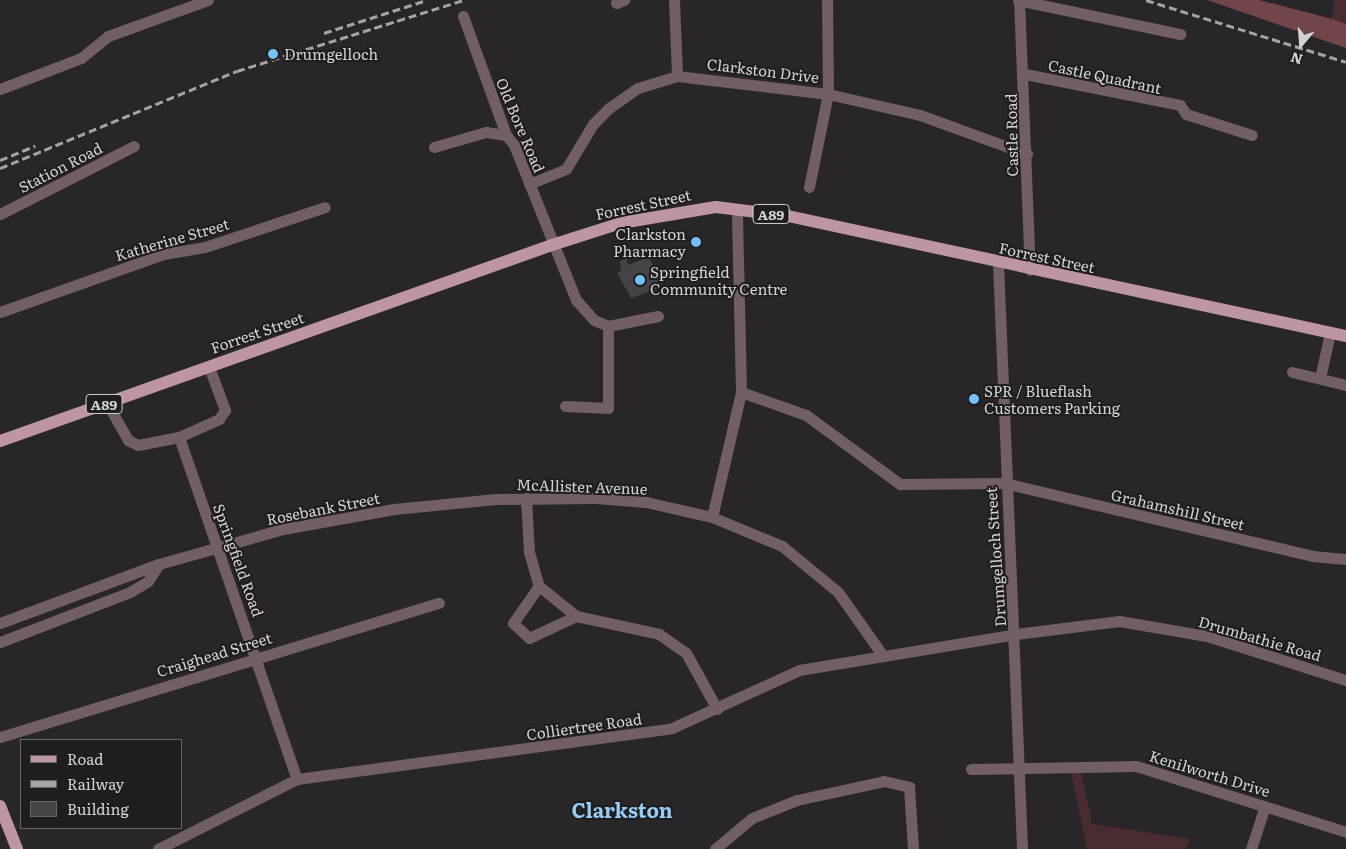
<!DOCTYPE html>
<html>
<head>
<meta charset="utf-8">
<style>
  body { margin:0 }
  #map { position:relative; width:1346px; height:849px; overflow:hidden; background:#282628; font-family:Literata,serif }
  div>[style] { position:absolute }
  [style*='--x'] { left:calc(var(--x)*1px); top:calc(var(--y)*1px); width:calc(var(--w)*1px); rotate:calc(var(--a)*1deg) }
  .green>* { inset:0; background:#492c30 }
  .forest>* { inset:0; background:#72454b }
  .building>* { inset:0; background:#454346 }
  .minor>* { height:11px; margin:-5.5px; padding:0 5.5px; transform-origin:5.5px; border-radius:5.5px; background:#725e66 }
  .major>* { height:12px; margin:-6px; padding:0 6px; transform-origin:6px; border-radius:6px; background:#bd95a4 }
  .rail>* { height:3px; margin-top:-1.5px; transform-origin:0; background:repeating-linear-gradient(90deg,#a4a2a3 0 8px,transparent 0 12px) }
  .dots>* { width:14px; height:14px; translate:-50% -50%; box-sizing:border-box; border:2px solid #1f1d1e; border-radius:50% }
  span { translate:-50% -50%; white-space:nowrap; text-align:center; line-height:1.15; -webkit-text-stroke:4px #1f1d1e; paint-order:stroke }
  .shield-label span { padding:1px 4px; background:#1f1d1e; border:1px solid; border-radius:4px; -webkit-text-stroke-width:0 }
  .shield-label { font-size:14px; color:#d4d2d3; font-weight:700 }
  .poi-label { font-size:15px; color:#d4d2d3 }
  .left { translate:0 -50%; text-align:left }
  .right { translate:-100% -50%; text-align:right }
  .street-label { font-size:15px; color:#d4d2d3 }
  .district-label { font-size:20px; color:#97ccf5; font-weight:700 }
  .legend { position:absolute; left:20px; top:739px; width:162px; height:90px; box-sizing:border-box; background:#1f1d1e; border:1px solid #676566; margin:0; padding:6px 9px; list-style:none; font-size:15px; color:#d4d2d3 }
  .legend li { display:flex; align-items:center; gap:10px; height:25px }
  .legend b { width:25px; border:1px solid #676566 }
  .north { position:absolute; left:1276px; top:20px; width:50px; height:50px; -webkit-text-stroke:4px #1f1d1e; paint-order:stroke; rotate:198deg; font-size:14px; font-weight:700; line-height:20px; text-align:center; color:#d4d2d3 }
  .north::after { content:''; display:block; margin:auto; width:18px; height:22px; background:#d4d2d3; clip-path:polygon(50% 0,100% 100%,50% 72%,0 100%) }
</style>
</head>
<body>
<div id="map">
  <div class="green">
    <i style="clip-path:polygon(1334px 0,1346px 0,1346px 24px,1332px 19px)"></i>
    <i style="clip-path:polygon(1071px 772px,1081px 772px,1092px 824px,1190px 839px,1186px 849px,1087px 849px)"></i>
  </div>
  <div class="forest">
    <i style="clip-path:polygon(1207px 0,1259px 0,1332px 19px,1346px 24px,1346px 48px)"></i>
  </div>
  <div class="building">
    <i style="clip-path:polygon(649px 257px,663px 287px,631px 298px,617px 273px,621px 271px,620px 261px,626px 258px,628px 265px)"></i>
  </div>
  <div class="minor">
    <i style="--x:674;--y:0;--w:76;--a:87.7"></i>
    <i style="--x:1018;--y:0;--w:166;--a:11.9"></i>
    <i style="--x:1019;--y:0;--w:270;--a:87.7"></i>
    <i style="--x:616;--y:3;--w:9;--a:-21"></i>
    <i style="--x:463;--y:16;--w:127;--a:70.1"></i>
    <i style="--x:506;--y:135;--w:13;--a:51"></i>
    <i style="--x:514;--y:145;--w:167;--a:68.2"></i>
    <i style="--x:576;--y:300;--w:27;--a:48"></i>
    <i style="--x:594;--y:320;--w:15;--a:23"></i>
    <i style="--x:608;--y:326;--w:51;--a:-11.3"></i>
    <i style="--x:1025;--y:74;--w:158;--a:11.3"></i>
    <i style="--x:1180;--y:105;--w:11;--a:56"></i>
    <i style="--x:1186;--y:114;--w:69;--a:17.7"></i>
    <i style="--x:0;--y:89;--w:87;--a:-20.9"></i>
    <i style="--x:81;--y:58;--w:35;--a:-39"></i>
    <i style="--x:108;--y:36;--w:106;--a:-19.8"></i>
    <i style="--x:434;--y:147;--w:54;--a:-16.1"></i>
    <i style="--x:486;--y:132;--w:20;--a:9"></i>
    <i style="--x:529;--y:184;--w:40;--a:-22"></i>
    <i style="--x:566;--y:169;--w:52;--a:-59"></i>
    <i style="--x:593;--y:124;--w:23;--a:-45"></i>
    <i style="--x:609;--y:108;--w:35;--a:-35"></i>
    <i style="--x:638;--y:88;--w:41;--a:-17.1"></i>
    <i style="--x:677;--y:76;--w:152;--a:6.8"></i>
    <i style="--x:828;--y:94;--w:94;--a:12.9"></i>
    <i style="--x:920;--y:115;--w:114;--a:20"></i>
    <i style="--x:809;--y:187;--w:95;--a:-78.5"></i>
    <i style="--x:828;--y:94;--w:94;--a:-90.6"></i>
    <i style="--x:0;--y:214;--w:150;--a:-26.9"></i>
    <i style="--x:998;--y:263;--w:586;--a:87.65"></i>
    <i style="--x:0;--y:312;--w:174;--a:-19.5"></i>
    <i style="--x:164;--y:254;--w:42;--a:-9.7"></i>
    <i style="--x:205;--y:247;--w:126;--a:-18.4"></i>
    <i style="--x:1292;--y:372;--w:56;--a:13.5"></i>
    <i style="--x:1320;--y:378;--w:46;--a:-77.5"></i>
    <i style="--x:741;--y:392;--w:69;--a:19.5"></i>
    <i style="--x:806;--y:415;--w:117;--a:36.3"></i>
    <i style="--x:900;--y:484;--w:104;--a:-0.6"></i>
    <i style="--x:1004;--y:483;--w:317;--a:13.3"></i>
    <i style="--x:1312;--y:556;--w:34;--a:5"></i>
    <i style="--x:107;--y:403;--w:43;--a:60.4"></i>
    <i style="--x:128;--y:440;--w:11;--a:27"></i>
    <i style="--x:138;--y:445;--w:42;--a:-11"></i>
    <i style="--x:179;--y:437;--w:44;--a:-24.2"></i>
    <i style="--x:219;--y:419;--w:11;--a:-56"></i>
    <i style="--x:225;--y:410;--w:46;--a:-110.4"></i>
    <i style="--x:565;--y:406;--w:43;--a:2.7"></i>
    <i style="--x:608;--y:408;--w:82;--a:-90"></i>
    <i style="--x:179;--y:437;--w:362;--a:71"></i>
    <i style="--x:526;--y:498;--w:54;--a:86.8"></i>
    <i style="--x:529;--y:552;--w:35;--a:74"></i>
    <i style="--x:539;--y:586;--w:48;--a:39"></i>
    <i style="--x:576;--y:616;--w:85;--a:12.2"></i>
    <i style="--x:659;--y:634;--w:33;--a:35"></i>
    <i style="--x:686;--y:653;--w:64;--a:61"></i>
    <i style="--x:712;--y:517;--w:128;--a:-76.9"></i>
    <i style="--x:741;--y:392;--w:183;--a:-91.3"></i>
    <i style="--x:539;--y:586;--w:45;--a:125.1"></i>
    <i style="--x:513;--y:623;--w:22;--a:43"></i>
    <i style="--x:529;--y:638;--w:52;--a:-25.1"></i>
    <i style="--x:0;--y:623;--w:170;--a:-20.4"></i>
    <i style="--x:159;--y:564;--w:129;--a:-15.8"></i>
    <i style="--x:283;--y:529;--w:113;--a:-10.2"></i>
    <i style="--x:394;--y:509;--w:102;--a:-5.6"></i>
    <i style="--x:496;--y:499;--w:100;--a:-0.6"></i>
    <i style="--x:596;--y:498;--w:50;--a:4.6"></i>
    <i style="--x:646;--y:502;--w:68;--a:12.8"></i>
    <i style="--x:712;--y:517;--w:76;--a:22.5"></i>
    <i style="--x:782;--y:546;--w:72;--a:39.4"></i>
    <i style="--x:838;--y:592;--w:75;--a:54.8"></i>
    <i style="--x:0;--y:642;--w:139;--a:-21"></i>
    <i style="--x:130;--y:592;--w:21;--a:-31"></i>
    <i style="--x:148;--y:581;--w:20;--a:-57"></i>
    <i style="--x:0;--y:737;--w:459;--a:-17"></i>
    <i style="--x:971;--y:769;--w:165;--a:-1"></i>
    <i style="--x:1136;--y:766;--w:220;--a:17.4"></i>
    <i style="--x:158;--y:849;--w:156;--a:-26.7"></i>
    <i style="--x:297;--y:779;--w:378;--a:-7.7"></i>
    <i style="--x:672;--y:728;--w:140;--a:-24.5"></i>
    <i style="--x:799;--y:670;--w:220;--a:-9.4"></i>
    <i style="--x:1016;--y:634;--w:104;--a:-7.2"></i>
    <i style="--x:1119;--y:621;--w:89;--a:9.7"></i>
    <i style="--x:1207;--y:636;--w:146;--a:17.6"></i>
    <i style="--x:715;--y:849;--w:48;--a:-40"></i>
    <i style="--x:752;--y:818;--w:48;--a:-21.8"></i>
    <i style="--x:797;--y:800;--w:89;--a:-12.3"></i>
    <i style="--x:884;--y:781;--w:26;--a:13"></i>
    <i style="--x:909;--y:787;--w:62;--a:86.3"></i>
    <i style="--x:1251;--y:849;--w:45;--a:-72"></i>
  </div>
  <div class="major">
    <i style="--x:0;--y:441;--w:586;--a:-19.55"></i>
    <i style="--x:552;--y:245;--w:72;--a:-17.7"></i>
    <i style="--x:621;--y:223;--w:96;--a:-9.6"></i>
    <i style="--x:716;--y:207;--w:73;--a:7.1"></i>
    <i style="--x:788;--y:216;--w:571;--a:12.14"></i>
    <i style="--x:0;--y:806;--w:46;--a:68.4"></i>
  </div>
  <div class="rail">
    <i style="--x:1146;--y:0;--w:209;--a:17.2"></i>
    <i style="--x:324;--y:33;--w:108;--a:-17.8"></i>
    <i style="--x:0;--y:160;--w:38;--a:-22"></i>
    <i style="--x:0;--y:168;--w:256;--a:-22.3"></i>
    <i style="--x:237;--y:71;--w:237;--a:-17.4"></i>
  </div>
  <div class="dots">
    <i style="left:273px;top:54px;background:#77c0f7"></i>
    <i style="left:696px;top:242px;background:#77c0f7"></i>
    <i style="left:640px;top:280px;background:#77c0f7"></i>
    <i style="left:974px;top:399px;background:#77c0f7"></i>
  </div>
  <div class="shield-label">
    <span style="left:771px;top:214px">A89</span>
    <span style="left:104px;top:404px">A89</span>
  </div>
  <div class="poi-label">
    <span class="left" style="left:284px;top:54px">Drumgelloch</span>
    <span class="right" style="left:686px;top:242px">Clarkston<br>Pharmacy</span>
    <span class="left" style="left:650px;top:280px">Springfield<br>Community Centre</span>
    <span class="left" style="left:984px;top:399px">SPR / Blueflash<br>Customers Parking</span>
  </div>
  <div class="street-label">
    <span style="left:763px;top:70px;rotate:7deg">Clarkston Drive</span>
    <span style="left:1105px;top:76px;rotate:12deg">Castle Quadrant</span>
    <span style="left:521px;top:125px;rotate:67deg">Old Bore Road</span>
    <span style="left:1011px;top:135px;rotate:-91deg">Castle Road</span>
    <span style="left:60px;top:167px;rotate:-27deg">Station Road</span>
    <span style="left:643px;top:204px;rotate:-12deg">Forrest Street</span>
    <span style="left:172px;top:239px;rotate:-16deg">Katherine Street</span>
    <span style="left:1047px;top:257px;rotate:12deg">Forrest Street</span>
    <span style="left:257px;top:332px;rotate:-19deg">Forrest Street</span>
    <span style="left:582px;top:486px;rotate:2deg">McAllister Avenue</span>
    <span style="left:323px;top:508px;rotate:-11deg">Rosebank Street</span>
    <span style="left:1178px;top:509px;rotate:13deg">Grahamshill Street</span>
    <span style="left:995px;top:557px;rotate:-94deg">Drumgelloch Street</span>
    <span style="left:239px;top:560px;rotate:70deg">Springfield Road</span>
    <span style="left:1260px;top:638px;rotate:16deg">Drumbathie Road</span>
    <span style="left:214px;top:654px;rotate:-17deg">Craighead Street</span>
    <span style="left:584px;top:726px;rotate:-8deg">Colliertree Road</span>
    <span style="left:1210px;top:773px;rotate:17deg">Kenilworth Drive</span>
  </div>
  <div class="district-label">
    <span style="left:622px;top:809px">Clarkston</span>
  </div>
  <ul class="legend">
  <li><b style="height:6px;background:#bd95a4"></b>Road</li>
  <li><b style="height:6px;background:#a4a2a3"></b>Railway</li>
  <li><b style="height:14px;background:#454346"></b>Building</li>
  </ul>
  <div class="north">N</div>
</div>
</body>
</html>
